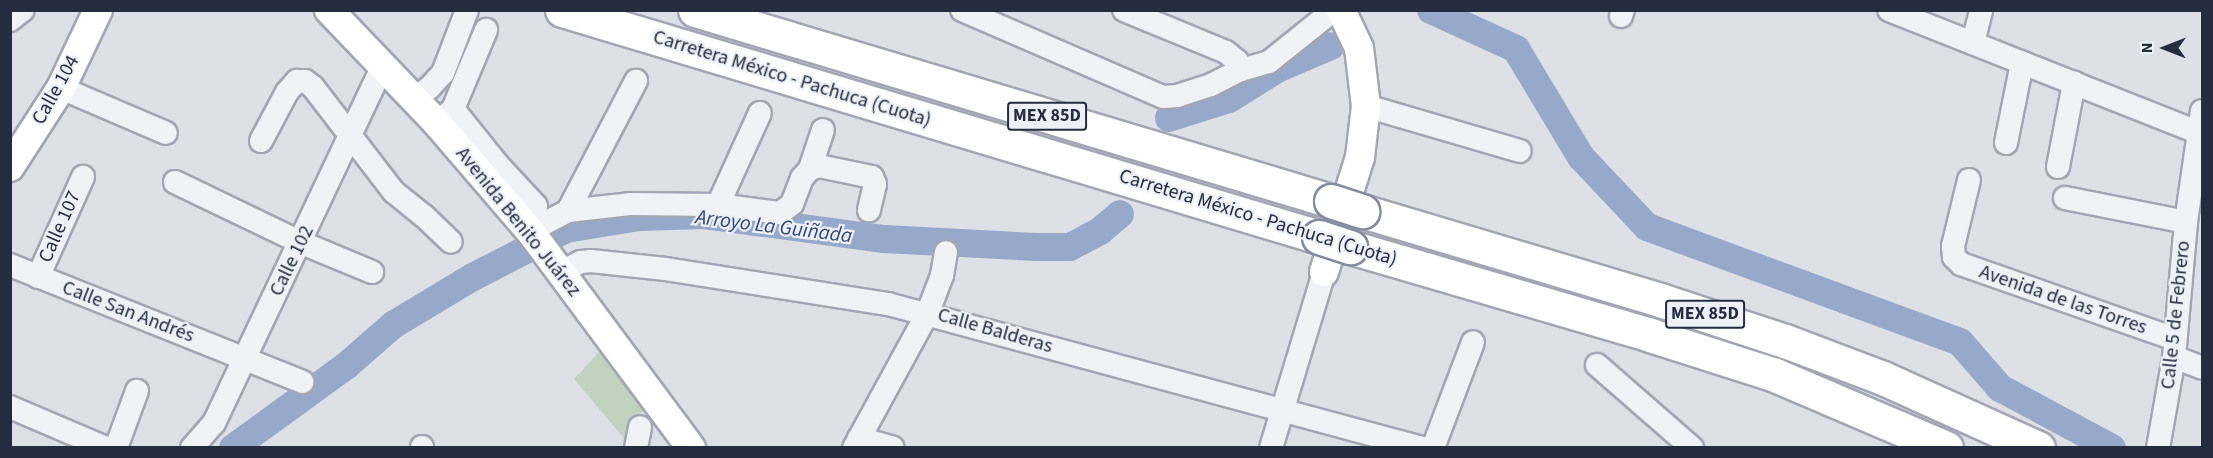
<!DOCTYPE html>
<html>
<head>
<meta charset="utf-8">
<style>
  body { margin:0 }
  #map { position:relative; width:2213px; height:458px; overflow:hidden; background:#dee0e8; font-family:"Source Sans 3",sans-serif }
  div>[style] { position:absolute }
  [style*='--x'] { left:calc(var(--x)*1px); top:calc(var(--y)*1px); width:calc(var(--w)*1px); rotate:calc(var(--a)*1deg) }
  .green>* { inset:0; background:#c1d2be }
  .river>* { height:28px; margin:-14px; padding:0 14px; transform-origin:14px; border-radius:14px; background:#97a9ca }
  .roads { filter:drop-shadow(2px 0 #a3a6b2) drop-shadow(-2px 0 #a3a6b2) drop-shadow(0 2px #a3a6b2) drop-shadow(0 -2px #a3a6b2) }
  .minor>* { height:22px; margin:-11px; padding:0 11px; transform-origin:11px; border-radius:11px; background:#f1f2f6 }
  .major>* { height:28px; margin:-14px; padding:0 14px; transform-origin:14px; border-radius:14px; background:#fff }
  .highway>* { height:33px; margin:-16.5px; padding:0 16.5px; transform-origin:16.5px; border-radius:16.5px; background:#fff }
  .bridges { filter:drop-shadow(2px 0 #858b9f) drop-shadow(-2px 0 #858b9f) drop-shadow(0 2px #858b9f) drop-shadow(0 -2px #858b9f) }
  .highway-bridge>* { height:33px; margin:-16.5px; padding:0 16.5px; transform-origin:16.5px; border-radius:16.5px; background:#fff }
  span { translate:-50% -50%; white-space:nowrap; text-align:center; line-height:1.15; -webkit-text-stroke:4.5px #edf0f6; paint-order:stroke }
  .shield-label span { padding:2px 4px; background:#edf0f6; border:2px solid; border-radius:4px; -webkit-text-stroke-width:0 }
  .shield-label { font-size:18px; color:#262c3f; font-weight:700 }
  .street-label { font-size:20px; color:#262c3f }
  .water-label { font-size:21px; color:#2f4575; font-style:italic }
  .frame { position:absolute; inset:0; border:12px solid #262c3f; pointer-events:none }
  .north { position:absolute; left:2135px; top:18px; width:60px; height:60px; -webkit-text-stroke:4px #edf0f6; paint-order:stroke; rotate:270deg; font-size:16px; font-weight:700; line-height:24px; text-align:center; color:#262c3f }
  .north::after { content:''; display:block; margin:auto; width:21px; height:27px; background:#262c3f; clip-path:polygon(50% 0,100% 100%,50% 72%,0 100%) }
</style>
</head>
<body>
<div id="map">
  <div class="green">
    <i style="clip-path:polygon(599px 352px,644px 406px,629px 444px,574px 379px)"></i>
  </div>
  <div class="river">
    <i style="--x:1431;--y:10;--w:94;--a:24.6"></i>
    <i style="--x:1516;--y:49;--w:126;--a:59"></i>
    <i style="--x:1581;--y:157;--w:96;--a:46.7"></i>
    <i style="--x:1647;--y:227;--w:333;--a:20.2"></i>
    <i style="--x:1960;--y:342;--w:61;--a:49"></i>
    <i style="--x:2000;--y:388;--w:127;--a:28.2"></i>
    <i style="--x:1169;--y:118;--w:63;--a:-17.6"></i>
    <i style="--x:1229;--y:99;--w:59;--a:-31.8"></i>
    <i style="--x:1279;--y:68;--w:56;--a:-22.9"></i>
    <i style="--x:233;--y:448;--w:140;--a:-36"></i>
    <i style="--x:346;--y:366;--w:62;--a:-41.1"></i>
    <i style="--x:393;--y:325;--w:93;--a:-31"></i>
    <i style="--x:473;--y:277;--w:105;--a:-27.3"></i>
    <i style="--x:566;--y:229;--w:74;--a:-9.3"></i>
    <i style="--x:639;--y:217;--w:65;--a:-1.8"></i>
    <i style="--x:704;--y:215;--w:182;--a:7.6"></i>
    <i style="--x:884;--y:239;--w:153;--a:3"></i>
    <i style="--x:1037;--y:247;--w:33;--a:0"></i>
    <i style="--x:1070;--y:247;--w:34;--a:-28"></i>
    <i style="--x:1100;--y:231;--w:26;--a:-40"></i>
  </div>
  <div class="roads">
    <div class="minor">
      <i style="--x:962;--y:10;--w:219;--a:23.4"></i>
      <i style="--x:1163;--y:97;--w:14;--a:-4"></i>
      <i style="--x:1177;--y:96;--w:36;--a:-18"></i>
      <i style="--x:1211;--y:85;--w:34;--a:-27"></i>
      <i style="--x:1241;--y:70;--w:29;--a:-16"></i>
      <i style="--x:1269;--y:62;--w:83;--a:-38.7"></i>
      <i style="--x:1124;--y:10;--w:110;--a:22.4"></i>
      <i style="--x:1226;--y:52;--w:14;--a:39"></i>
      <i style="--x:1237;--y:61;--w:10;--a:66"></i>
      <i style="--x:1889;--y:10;--w:337;--a:21.6"></i>
      <i style="--x:1621;--y:16;--w:6;--a:-72"></i>
      <i style="--x:10;--y:20;--w:16;--a:-38"></i>
      <i style="--x:1973;--y:43;--w:34;--a:-76"></i>
      <i style="--x:61;--y:88;--w:114;--a:23.2"></i>
      <i style="--x:413;--y:100;--w:21;--a:-37"></i>
      <i style="--x:430;--y:87;--w:19;--a:-47"></i>
      <i style="--x:443;--y:73;--w:67;--a:-69.1"></i>
      <i style="--x:1366;--y:106;--w:160;--a:16.3"></i>
      <i style="--x:453;--y:109;--w:72;--a:51.2"></i>
      <i style="--x:498;--y:165;--w:56;--a:47.2"></i>
      <i style="--x:442;--y:119;--w:15;--a:-42"></i>
      <i style="--x:453;--y:109;--w:86;--a:-67.3"></i>
      <i style="--x:261;--y:141;--w:55;--a:-62"></i>
      <i style="--x:287;--y:92;--w:15;--a:-48"></i>
      <i style="--x:297;--y:81;--w:8;--a:0"></i>
      <i style="--x:305;--y:81;--w:10;--a:37"></i>
      <i style="--x:313;--y:87;--w:133;--a:52.4"></i>
      <i style="--x:394;--y:192;--w:38;--a:39"></i>
      <i style="--x:424;--y:216;--w:37;--a:44"></i>
      <i style="--x:2006;--y:143;--w:82;--a:-78.7"></i>
      <i style="--x:2058;--y:167;--w:86;--a:-79.2"></i>
      <i style="--x:810;--y:169;--w:9;--a:-18"></i>
      <i style="--x:819;--y:166;--w:54;--a:11.7"></i>
      <i style="--x:872;--y:177;--w:8;--a:67"></i>
      <i style="--x:875;--y:184;--w:27;--a:103"></i>
      <i style="--x:1969;--y:180;--w:68;--a:103.6"></i>
      <i style="--x:1953;--y:246;--w:11;--a:85"></i>
      <i style="--x:1954;--y:257;--w:10;--a:45"></i>
      <i style="--x:1961;--y:264;--w:227;--a:19.3"></i>
      <i style="--x:175;--y:182;--w:141;--a:25.7"></i>
      <i style="--x:302;--y:243;--w:76;--a:22.5"></i>
      <i style="--x:2065;--y:198;--w:123;--a:11.2"></i>
      <i style="--x:718;--y:205;--w:101;--a:-65.5"></i>
      <i style="--x:568;--y:211;--w:147;--a:-62.4"></i>
      <i style="--x:530;--y:231;--w:43;--a:-27.8"></i>
      <i style="--x:568;--y:211;--w:62;--a:-6.4"></i>
      <i style="--x:630;--y:204;--w:88;--a:0.7"></i>
      <i style="--x:718;--y:205;--w:63;--a:7.4"></i>
      <i style="--x:780;--y:213;--w:15;--a:-37"></i>
      <i style="--x:792;--y:204;--w:28;--a:-69"></i>
      <i style="--x:802;--y:178;--w:12;--a:-48"></i>
      <i style="--x:810;--y:169;--w:41;--a:-71.6"></i>
      <i style="--x:10;--y:265;--w:315;--a:21.8"></i>
      <i style="--x:561;--y:272;--w:22;--a:-27"></i>
      <i style="--x:581;--y:262;--w:10;--a:-6"></i>
      <i style="--x:591;--y:261;--w:75;--a:6.1"></i>
      <i style="--x:666;--y:269;--w:225;--a:9"></i>
      <i style="--x:888;--y:304;--w:553;--a:15.09"></i>
      <i style="--x:38;--y:277;--w:110;--a:-65.8"></i>
      <i style="--x:2174;--y:357;--w:30;--a:21"></i>
      <i style="--x:1597;--y:365;--w:126;--a:41.1"></i>
      <i style="--x:10;--y:407;--w:104;--a:23.1"></i>
      <i style="--x:859;--y:438;--w:35;--a:16"></i>
      <i style="--x:116;--y:448;--w:61;--a:-69.8"></i>
      <i style="--x:192;--y:448;--w:33;--a:-49"></i>
      <i style="--x:214;--y:423;--w:393;--a:-64.7"></i>
      <i style="--x:422;--y:448;--w:1;--a:-90"></i>
      <i style="--x:636;--y:448;--w:21;--a:-79"></i>
      <i style="--x:854;--y:448;--w:155;--a:-61.4"></i>
      <i style="--x:928;--y:312;--w:40;--a:-69"></i>
      <i style="--x:942;--y:275;--w:23;--a:-80"></i>
      <i style="--x:1271;--y:448;--w:184;--a:-73.2"></i>
      <i style="--x:1433;--y:448;--w:113;--a:-69.3"></i>
      <i style="--x:2158;--y:448;--w:92;--a:-80"></i>
      <i style="--x:2174;--y:357;--w:136;--a:-84.9"></i>
      <i style="--x:2186;--y:222;--w:112;--a:-81.8"></i>
    </div>
    <div class="major">
      <i style="--x:329;--y:10;--w:156;--a:46.3"></i>
      <i style="--x:437;--y:123;--w:143;--a:49.3"></i>
      <i style="--x:530;--y:231;--w:270;--a:53.4"></i>
      <i style="--x:10;--y:167;--w:94;--a:-57.2"></i>
      <i style="--x:61;--y:88;--w:86;--a:-64.6"></i>
      <i style="--x:1324;--y:272;--w:121;--a:-72.6"></i>
      <i style="--x:1360;--y:157;--w:51;--a:-83.3"></i>
      <i style="--x:1366;--y:106;--w:58;--a:-96.9"></i>
      <i style="--x:1359;--y:48;--w:42;--a:-115.3"></i>
    </div>
    <div class="highway">
      <i style="--x:562;--y:10;--w:790;--a:16.69"></i>
      <i style="--x:695;--y:10;--w:664;--a:16.72"></i>
      <i style="--x:1362;--y:211;--w:311;--a:16.6"></i>
      <i style="--x:1660;--y:300;--w:132;--a:18.2"></i>
      <i style="--x:1785;--y:341;--w:105;--a:20.7"></i>
      <i style="--x:1883;--y:378;--w:170;--a:24.3"></i>
      <i style="--x:1350;--y:247;--w:313;--a:16.3"></i>
      <i style="--x:1650;--y:335;--w:131;--a:17.7"></i>
      <i style="--x:1775;--y:375;--w:186;--a:23.1"></i>
    </div>
  </div>
  <div class="bridges">
    <div class="highway-bridge">
      <i style="--x:1331;--y:201;--w:33;--a:18"></i>
      <i style="--x:1319;--y:237;--w:33;--a:18"></i>
    </div>
  </div>
  <div class="shield-label">
    <span style="left:1047px;top:116px">MEX 85D</span>
    <span style="left:1705px;top:314px">MEX 85D</span>
  </div>
  <div class="street-label">
    <span style="left:792px;top:79px;rotate:17deg">Carretera México - Pachuca (Cuota)</span>
    <span style="left:56px;top:90px;rotate:-61deg">Calle 104</span>
    <span style="left:1258px;top:218px;rotate:17deg">Carretera México - Pachuca (Cuota)</span>
    <span style="left:518px;top:222px;rotate:51deg">Avenida Benito Juárez</span>
    <span style="left:60px;top:227px;rotate:-66deg">Calle 107</span>
    <span style="left:292px;top:261px;rotate:-64deg">Calle 102</span>
    <span style="left:2063px;top:300px;rotate:19deg">Avenida de las Torres</span>
    <span style="left:128px;top:312px;rotate:21deg">Calle San Andrés</span>
    <span style="left:2176px;top:315px;rotate:-84deg">Calle 5 de Febrero</span>
    <span style="left:995px;top:331px;rotate:16deg">Calle Balderas</span>
  </div>
  <div class="water-label">
    <span style="left:774px;top:226px;rotate:7deg">Arroyo La Guiñada</span>
  </div>
  <div class="frame"></div>
  <div class="north">N</div>
</div>
</body>
</html>
